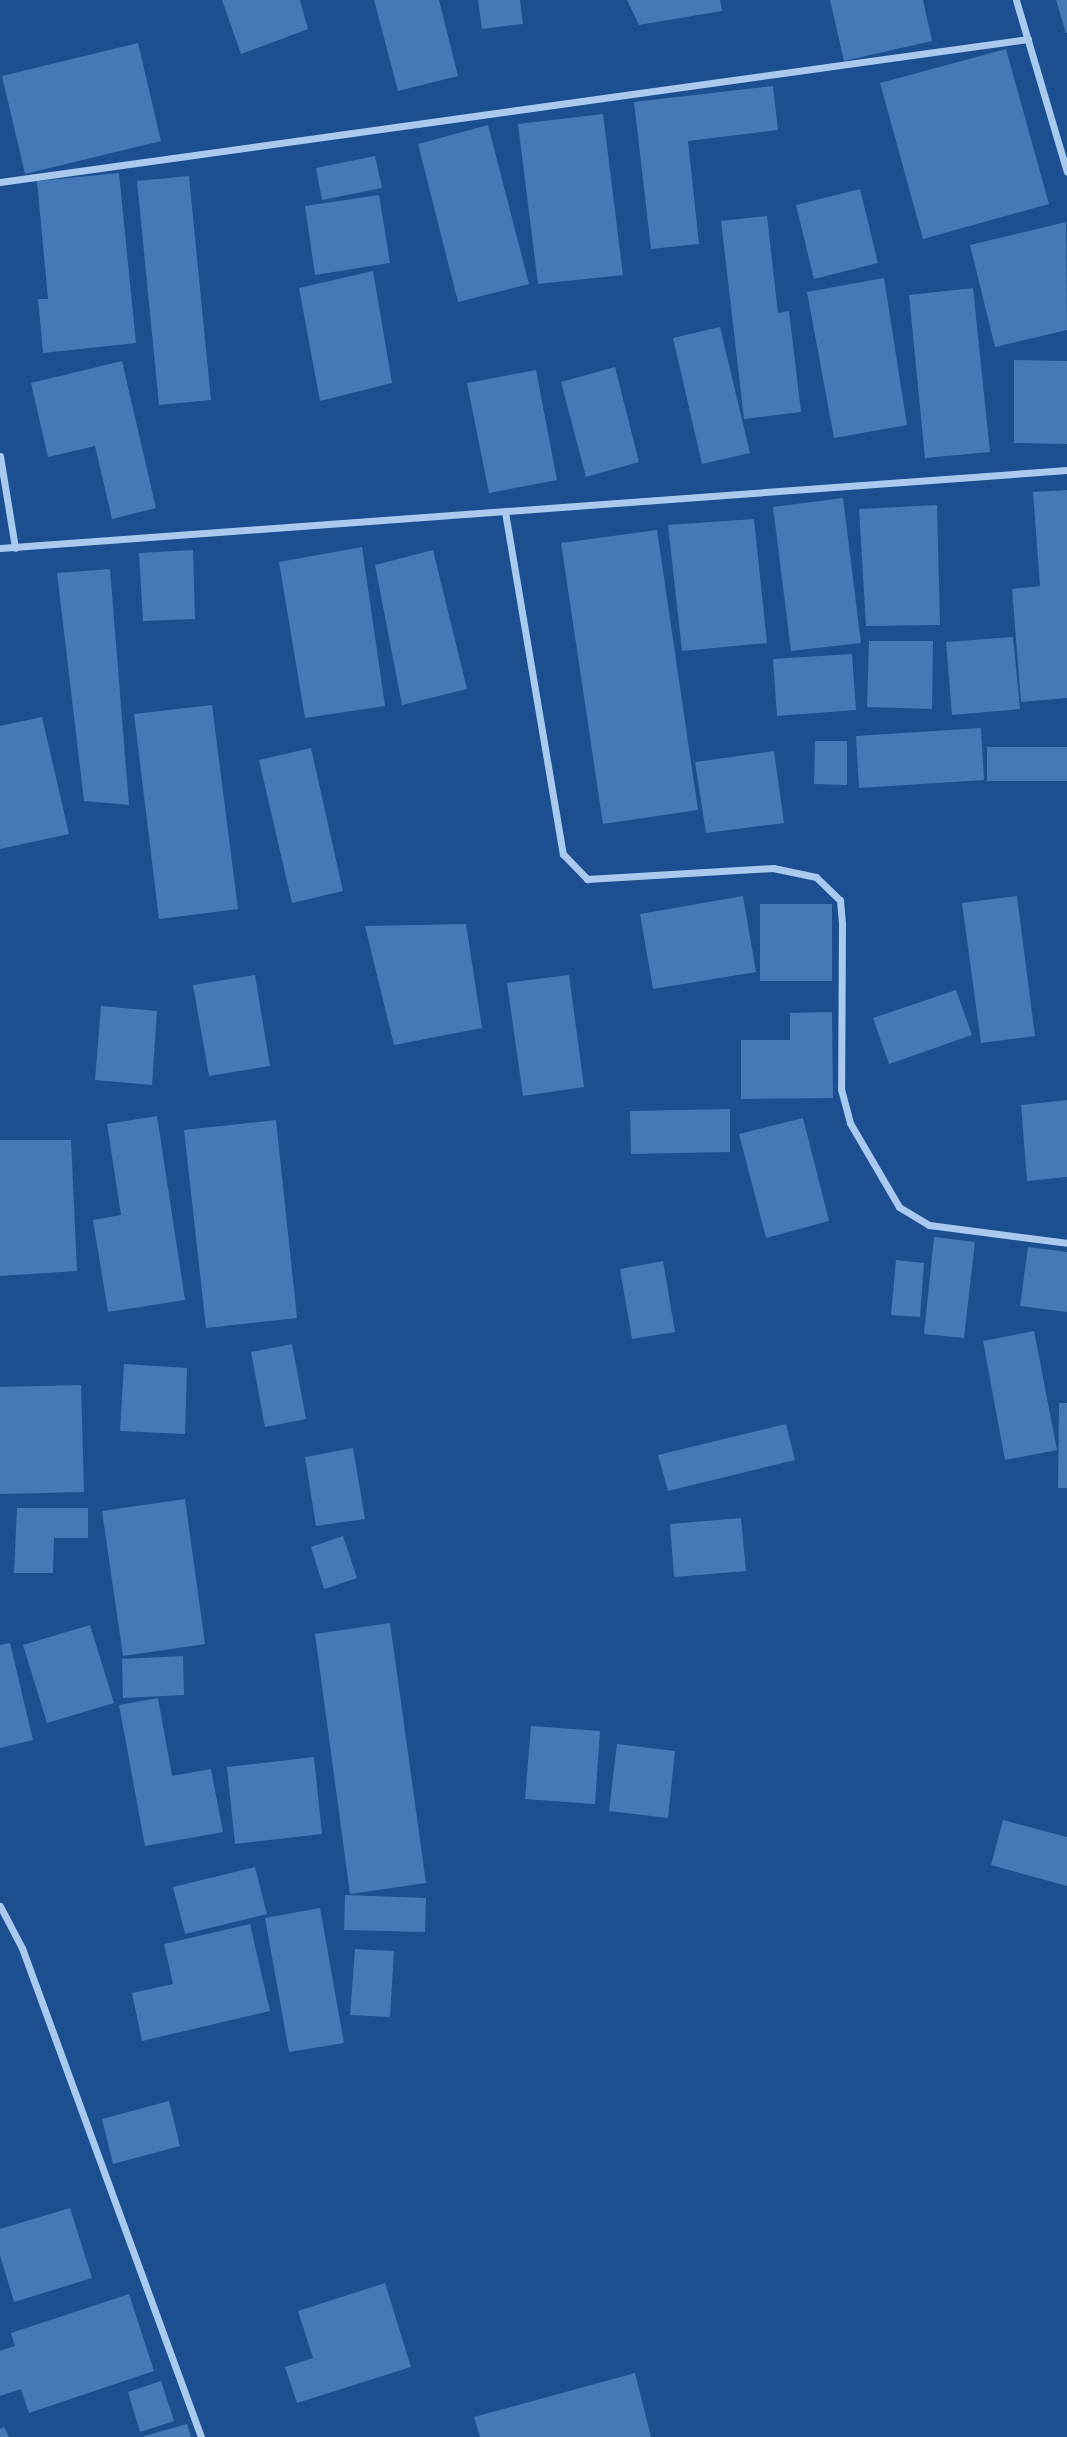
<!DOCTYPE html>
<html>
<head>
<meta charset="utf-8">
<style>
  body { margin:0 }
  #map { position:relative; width:1067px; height:2437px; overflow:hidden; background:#1b4f8f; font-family:"PT Sans Narrow",sans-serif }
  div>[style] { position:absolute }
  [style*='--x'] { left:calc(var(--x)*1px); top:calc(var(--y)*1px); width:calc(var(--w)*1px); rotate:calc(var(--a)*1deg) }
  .building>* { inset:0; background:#4478b7 }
  .street>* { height:7px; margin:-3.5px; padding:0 3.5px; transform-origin:3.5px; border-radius:3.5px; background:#a9c9ee }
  span { translate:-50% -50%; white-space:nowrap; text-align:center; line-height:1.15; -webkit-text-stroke:7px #1b4f8f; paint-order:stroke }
</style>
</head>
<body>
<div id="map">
  <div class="building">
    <i style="clip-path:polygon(222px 0,300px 0,308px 29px,241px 54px)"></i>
    <i style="clip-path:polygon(374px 0,439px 0,458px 76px,398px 91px)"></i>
    <i style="clip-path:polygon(478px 0,520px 0,523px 24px,482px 29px)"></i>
    <i style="clip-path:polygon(627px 0,720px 0,722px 11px,639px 25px)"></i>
    <i style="clip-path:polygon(830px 0,923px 0,932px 41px,844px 61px)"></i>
    <i style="clip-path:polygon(1056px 0,1067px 0,1067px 33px,1066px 33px)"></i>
    <i style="clip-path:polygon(138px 43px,161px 141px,25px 174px,2px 76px)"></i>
    <i style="clip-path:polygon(1006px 49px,1049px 204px,923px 239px,880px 83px)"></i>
    <i style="clip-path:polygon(773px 86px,778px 130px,688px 141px,699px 244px,651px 249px,634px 102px)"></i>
    <i style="clip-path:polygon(603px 114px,623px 275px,538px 284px,518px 124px)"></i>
    <i style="clip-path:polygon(488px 125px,529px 284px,458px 302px,418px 144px)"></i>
    <i style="clip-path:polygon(375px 156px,382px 188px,322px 200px,316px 168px)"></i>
    <i style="clip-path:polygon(119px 173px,136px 343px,43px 353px,38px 299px,48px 299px,37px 181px)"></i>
    <i style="clip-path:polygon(189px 176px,211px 400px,159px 405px,137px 181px)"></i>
    <i style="clip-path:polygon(860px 189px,878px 263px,814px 279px,796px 205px)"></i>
    <i style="clip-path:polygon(379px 195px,390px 263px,315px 275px,305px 206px)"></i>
    <i style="clip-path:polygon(767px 216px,778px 313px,789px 311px,801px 412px,744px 419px,721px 221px)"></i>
    <i style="clip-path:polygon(1066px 222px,1067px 330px,995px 347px,970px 245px)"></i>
    <i style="clip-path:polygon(373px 271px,392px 383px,320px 401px,299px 288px)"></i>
    <i style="clip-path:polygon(884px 278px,907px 425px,834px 438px,807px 292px)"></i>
    <i style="clip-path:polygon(973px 288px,990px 452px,925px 458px,909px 295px)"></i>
    <i style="clip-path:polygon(720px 327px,750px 453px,702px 464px,673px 338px)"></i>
    <i style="clip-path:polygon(1014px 360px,1067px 361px,1067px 444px,1014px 443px)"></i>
    <i style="clip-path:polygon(122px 361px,156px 508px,112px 519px,95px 446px,48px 457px,31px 383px)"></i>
    <i style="clip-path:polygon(615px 367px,639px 462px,586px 477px,561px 382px)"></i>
    <i style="clip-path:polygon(536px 370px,557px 480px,489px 493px,467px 383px)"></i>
    <i style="clip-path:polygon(1067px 490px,1067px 698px,1021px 702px,1012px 589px,1040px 586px,1033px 492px)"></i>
    <i style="clip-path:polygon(843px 498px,861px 643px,791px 651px,773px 507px)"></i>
    <i style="clip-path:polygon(937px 505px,940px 625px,866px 626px,859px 509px)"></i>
    <i style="clip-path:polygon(754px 519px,767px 643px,682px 651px,668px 525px)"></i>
    <i style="clip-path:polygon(657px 530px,698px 810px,603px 824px,561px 543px)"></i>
    <i style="clip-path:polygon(362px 547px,385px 706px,305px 718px,279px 562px)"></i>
    <i style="clip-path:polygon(193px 550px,195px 619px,143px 621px,139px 553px)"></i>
    <i style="clip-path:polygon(433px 550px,467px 689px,402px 705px,375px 565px)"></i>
    <i style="clip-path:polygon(110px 569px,129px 805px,84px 801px,57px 573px)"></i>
    <i style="clip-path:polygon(1013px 637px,1020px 709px,952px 715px,946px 642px)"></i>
    <i style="clip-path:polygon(869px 641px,933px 641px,932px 709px,867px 707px)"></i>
    <i style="clip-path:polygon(852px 654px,856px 710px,777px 716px,773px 659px)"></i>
    <i style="clip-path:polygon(212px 705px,238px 909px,159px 919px,134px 714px)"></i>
    <i style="clip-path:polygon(42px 717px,69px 834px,0 849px,0 726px)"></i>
    <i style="clip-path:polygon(981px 728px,984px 780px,859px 788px,856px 736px)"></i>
    <i style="clip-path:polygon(815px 741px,847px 741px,847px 785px,814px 784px)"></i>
    <i style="clip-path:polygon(987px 747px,1067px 747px,1067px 781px,987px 781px)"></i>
    <i style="clip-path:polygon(311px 748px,343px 891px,292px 903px,259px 760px)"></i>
    <i style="clip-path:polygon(774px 751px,784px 823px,706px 833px,695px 762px)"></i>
    <i style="clip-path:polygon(743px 896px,756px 972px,653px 989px,640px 914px)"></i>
    <i style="clip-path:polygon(1017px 896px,1035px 1036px,981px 1043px,962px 903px)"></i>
    <i style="clip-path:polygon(760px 904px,832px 904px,832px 981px,760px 981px)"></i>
    <i style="clip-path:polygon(466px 924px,482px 1028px,394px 1045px,365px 926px)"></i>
    <i style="clip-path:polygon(255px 975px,270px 1066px,209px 1076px,193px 985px)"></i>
    <i style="clip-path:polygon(569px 975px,584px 1087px,523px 1096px,507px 983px)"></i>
    <i style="clip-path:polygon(956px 990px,972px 1035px,889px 1064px,873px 1018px)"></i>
    <i style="clip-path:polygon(101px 1006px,157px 1011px,152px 1085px,95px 1080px)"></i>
    <i style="clip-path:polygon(832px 1012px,833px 1098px,741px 1099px,741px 1040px,790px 1040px,790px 1013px)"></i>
    <i style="clip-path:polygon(1067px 1100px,1067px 1177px,1027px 1181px,1021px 1105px)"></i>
    <i style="clip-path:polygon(730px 1109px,730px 1152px,631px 1154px,630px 1111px)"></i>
    <i style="clip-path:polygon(157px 1116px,185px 1300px,108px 1312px,93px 1220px,121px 1215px,107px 1124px)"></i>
    <i style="clip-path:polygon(803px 1118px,829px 1221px,766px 1238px,739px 1134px)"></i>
    <i style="clip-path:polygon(276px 1120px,297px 1318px,206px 1328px,184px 1130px)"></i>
    <i style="clip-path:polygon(0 1140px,71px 1140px,77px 1271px,0 1276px)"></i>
    <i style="clip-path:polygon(934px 1237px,975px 1242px,964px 1338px,924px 1334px)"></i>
    <i style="clip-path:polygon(1028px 1247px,1067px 1252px,1067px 1312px,1020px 1306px)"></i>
    <i style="clip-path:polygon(896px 1260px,924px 1263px,920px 1317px,891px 1315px)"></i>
    <i style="clip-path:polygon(663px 1261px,675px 1332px,632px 1339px,620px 1269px)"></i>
    <i style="clip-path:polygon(1034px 1331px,1057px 1450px,1005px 1460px,983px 1341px)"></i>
    <i style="clip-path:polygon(292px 1344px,306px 1419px,265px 1427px,251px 1352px)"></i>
    <i style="clip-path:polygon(124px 1364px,187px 1368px,185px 1434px,120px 1431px)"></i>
    <i style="clip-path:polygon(81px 1385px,84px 1492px,0 1494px,0 1387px)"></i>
    <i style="clip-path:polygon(1059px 1403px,1067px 1403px,1067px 1488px,1058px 1488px)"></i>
    <i style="clip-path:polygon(786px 1424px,795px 1460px,668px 1491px,658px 1455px)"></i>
    <i style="clip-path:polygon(353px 1448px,365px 1519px,316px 1526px,305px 1457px)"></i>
    <i style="clip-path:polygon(185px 1499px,205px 1644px,123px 1656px,102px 1511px)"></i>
    <i style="clip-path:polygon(17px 1508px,88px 1508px,88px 1538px,54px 1538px,53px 1573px,14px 1573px)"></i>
    <i style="clip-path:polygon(741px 1518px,746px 1571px,674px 1577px,670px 1524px)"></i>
    <i style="clip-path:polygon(343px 1536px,357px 1578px,324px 1589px,311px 1547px)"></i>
    <i style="clip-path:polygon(390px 1623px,426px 1883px,350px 1894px,315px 1634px)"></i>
    <i style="clip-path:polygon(90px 1625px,114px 1703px,47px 1723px,23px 1645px)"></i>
    <i style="clip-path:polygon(10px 1643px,33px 1740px,0 1748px,0 1645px)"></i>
    <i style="clip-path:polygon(183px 1656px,184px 1695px,123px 1698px,122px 1659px)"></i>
    <i style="clip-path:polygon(158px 1698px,172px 1776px,211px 1769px,223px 1832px,145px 1846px,119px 1705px)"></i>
    <i style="clip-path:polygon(531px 1726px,600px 1731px,595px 1804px,525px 1799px)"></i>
    <i style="clip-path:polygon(617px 1744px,675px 1751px,668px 1818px,609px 1811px)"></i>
    <i style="clip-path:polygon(314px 1757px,322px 1834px,235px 1844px,227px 1767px)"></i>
    <i style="clip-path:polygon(1003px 1820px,1067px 1837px,1067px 1886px,991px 1865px)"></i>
    <i style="clip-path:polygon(255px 1867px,267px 1914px,185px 1934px,173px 1887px)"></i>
    <i style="clip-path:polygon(345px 1895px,426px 1898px,425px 1932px,344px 1930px)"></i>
    <i style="clip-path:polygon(320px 1908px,344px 2043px,289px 2052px,265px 1918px)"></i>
    <i style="clip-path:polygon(250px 1924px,270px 2011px,142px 2041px,132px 1993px,173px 1984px,164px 1944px)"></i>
    <i style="clip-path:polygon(355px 1949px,394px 1951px,390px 2017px,350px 2015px)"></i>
    <i style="clip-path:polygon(169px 2101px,180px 2146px,113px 2164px,102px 2119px)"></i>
    <i style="clip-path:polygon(70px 2208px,92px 2278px,14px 2302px,0 2255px,0 2229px)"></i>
    <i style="clip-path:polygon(385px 2283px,411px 2367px,297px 2403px,285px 2367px,313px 2358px,298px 2311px)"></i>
    <i style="clip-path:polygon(129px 2294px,154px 2371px,29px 2413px,21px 2389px,0 2396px,0 2351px,15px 2346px,11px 2333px)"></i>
    <i style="clip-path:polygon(635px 2373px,651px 2437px,480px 2437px,474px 2417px)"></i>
    <i style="clip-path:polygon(161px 2381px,174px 2421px,140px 2432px,128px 2392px)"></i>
    <i style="clip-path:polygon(187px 2424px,191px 2437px,144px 2437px,144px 2436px)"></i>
    <i style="clip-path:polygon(4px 2427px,9px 2437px,0 2437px,0 2429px)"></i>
  </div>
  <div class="street">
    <i style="--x:1016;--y:0;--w:179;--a:73.5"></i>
    <i style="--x:0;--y:182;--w:1038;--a:-7.92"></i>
    <i style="--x:0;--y:456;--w:93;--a:80.7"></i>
    <i style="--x:505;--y:512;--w:347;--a:80.4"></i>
    <i style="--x:563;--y:854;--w:35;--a:46"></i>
    <i style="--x:587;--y:879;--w:186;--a:-3.4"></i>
    <i style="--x:773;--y:868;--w:44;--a:11.8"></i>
    <i style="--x:816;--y:877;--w:33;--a:44"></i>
    <i style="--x:840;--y:900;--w:23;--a:85"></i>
    <i style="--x:842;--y:923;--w:166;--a:90.3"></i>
    <i style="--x:841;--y:1089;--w:35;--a:75"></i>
    <i style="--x:850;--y:1123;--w:97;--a:59.7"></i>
    <i style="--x:899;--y:1207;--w:35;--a:31"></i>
    <i style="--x:929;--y:1225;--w:139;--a:7.4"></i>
    <i style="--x:0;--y:548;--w:1070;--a:-4.18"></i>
    <i style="--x:0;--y:1906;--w:47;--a:62.4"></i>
    <i style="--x:22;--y:1948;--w:521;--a:69.89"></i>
  </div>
</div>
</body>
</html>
